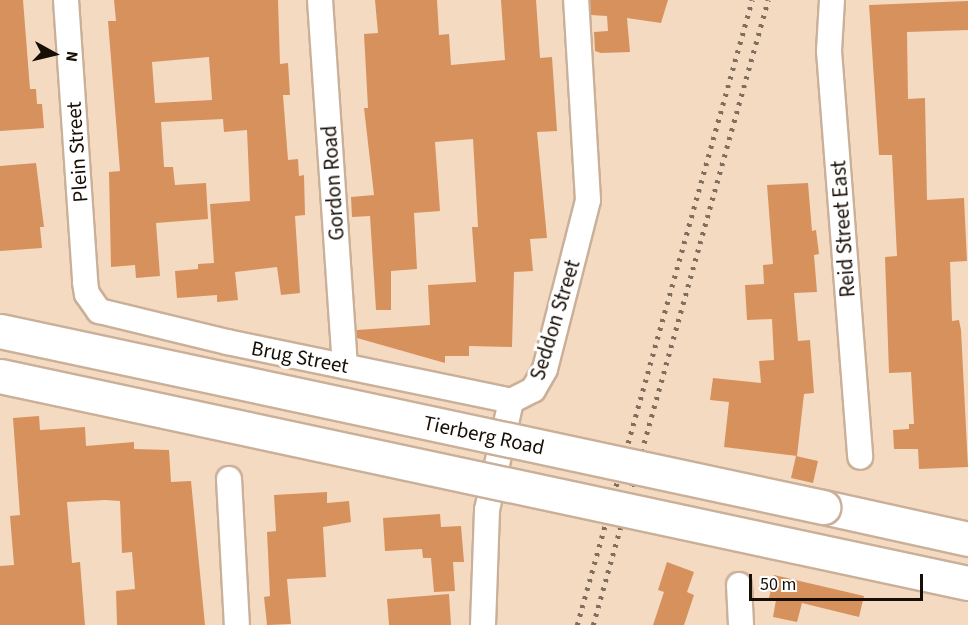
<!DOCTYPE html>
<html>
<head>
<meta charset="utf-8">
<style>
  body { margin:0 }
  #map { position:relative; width:968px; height:625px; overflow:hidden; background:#f5dac2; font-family:"Source Sans 3",sans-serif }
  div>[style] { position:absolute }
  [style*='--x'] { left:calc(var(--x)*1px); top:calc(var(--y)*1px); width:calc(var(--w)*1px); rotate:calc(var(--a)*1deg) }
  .building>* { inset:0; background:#d7915c }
  .roads { filter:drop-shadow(2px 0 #cab099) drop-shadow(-2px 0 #cab099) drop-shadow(0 2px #cab099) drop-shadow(0 -2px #cab099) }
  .minor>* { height:24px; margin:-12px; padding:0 12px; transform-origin:12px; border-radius:12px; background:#fff }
  .secondary>* { height:33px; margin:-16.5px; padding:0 16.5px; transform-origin:16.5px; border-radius:16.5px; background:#fff }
  .rail>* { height:4.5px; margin-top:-2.25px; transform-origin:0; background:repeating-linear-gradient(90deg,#806e5f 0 3px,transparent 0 9px) }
  .bridges { filter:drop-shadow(2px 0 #cab099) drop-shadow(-2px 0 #cab099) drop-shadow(0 2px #cab099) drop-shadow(0 -2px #cab099) }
  .secondary-bridge>* { height:33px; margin:-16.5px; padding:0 16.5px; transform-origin:16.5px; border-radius:16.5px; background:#fff }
  span { translate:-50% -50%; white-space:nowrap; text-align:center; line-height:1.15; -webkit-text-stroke:6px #fff; paint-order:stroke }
  .street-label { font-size:21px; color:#170e06 }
  .north { position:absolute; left:24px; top:24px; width:60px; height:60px; -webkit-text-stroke:4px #fff; paint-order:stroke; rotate:98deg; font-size:16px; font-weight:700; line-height:24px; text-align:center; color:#170e06 }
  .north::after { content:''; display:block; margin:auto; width:21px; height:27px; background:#170e06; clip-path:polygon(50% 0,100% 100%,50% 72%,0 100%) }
  .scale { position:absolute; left:749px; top:574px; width:174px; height:27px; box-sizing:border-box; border:3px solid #170e06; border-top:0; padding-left:8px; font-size:18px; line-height:21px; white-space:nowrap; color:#170e06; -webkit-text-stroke:4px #fff; paint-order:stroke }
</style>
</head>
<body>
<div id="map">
  <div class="building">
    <i style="clip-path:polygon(0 0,23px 0,30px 89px,36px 89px,37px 104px,42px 104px,44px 128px,0 131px)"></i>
    <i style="clip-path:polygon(evenodd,114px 0,278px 0,280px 64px,288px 63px,290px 95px,283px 95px,288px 160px,298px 159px,299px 176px,304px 175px,305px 215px,295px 216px,300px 293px,281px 295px,277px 267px,235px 272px,238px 300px,217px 302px,217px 295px,177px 298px,175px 271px,198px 269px,198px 264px,214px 263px,210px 204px,250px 201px,247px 130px,224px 132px,223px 119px,161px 122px,164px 167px,173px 167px,175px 185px,206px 183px,208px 219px,156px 223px,160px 276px,136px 278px,135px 265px,111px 267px,109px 172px,120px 171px,108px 21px,116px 21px,114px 0,209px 57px,212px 100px,155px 103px,152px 62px,209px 57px)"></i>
    <i style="clip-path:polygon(375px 0,437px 0,439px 35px,449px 34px,451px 65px,505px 60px,501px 0,536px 0,540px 58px,552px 57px,557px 131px,537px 132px,547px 238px,530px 239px,533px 271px,514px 272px,512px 347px,469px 346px,469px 356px,445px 356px,445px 363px,357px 338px,357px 330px,430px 325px,428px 285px,476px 282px,472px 227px,478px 227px,473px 139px,435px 142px,440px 211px,414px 213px,417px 269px,391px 271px,391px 310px,376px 310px,370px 216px,352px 217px,351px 197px,374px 195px,364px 108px,368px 108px,364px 34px,378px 33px)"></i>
    <i style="clip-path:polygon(590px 0,668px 0,661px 23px,627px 18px,630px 52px,601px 53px,595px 51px,594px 32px,608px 31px,607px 16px,591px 15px)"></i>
    <i style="clip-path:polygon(968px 1px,968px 30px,907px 32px,908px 99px,925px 98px,927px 200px,964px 198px,967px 261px,950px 262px,952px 321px,959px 320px,961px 330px,968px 467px,919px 469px,918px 449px,894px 449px,893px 430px,909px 429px,909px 424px,914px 424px,911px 372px,889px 373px,885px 257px,897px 256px,892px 155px,879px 155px,869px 5px)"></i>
    <i style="clip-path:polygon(36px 163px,44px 227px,40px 227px,42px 248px,0 251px,0 166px)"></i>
    <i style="clip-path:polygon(808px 183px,812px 231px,816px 230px,819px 254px,814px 255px,817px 292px,794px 293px,798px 341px,810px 340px,814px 393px,804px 394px,797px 456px,724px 447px,729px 402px,710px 400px,713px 378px,761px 383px,759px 361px,774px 360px,772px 319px,747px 320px,745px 285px,764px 284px,763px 265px,773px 264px,767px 185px)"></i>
    <i style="clip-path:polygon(39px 416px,40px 430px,85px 427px,86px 446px,134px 442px,134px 449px,169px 450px,171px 482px,191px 481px,205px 625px,117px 625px,116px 591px,135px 589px,132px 552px,122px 553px,120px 501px,105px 500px,67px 502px,72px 563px,80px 562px,85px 625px,0 625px,0 566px,14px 565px,10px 516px,20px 515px,13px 418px)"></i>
    <i style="clip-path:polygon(796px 456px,818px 461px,813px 483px,791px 478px)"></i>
    <i style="clip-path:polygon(327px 492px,327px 503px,349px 501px,351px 522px,323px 527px,326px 577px,287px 579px,291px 624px,267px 625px,264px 597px,270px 596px,267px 532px,276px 531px,274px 495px)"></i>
    <i style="clip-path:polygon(440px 514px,441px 527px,461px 526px,464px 562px,453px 562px,455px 591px,434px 592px,431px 558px,423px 558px,422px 549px,385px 551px,383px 518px)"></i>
    <i style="clip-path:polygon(667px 562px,694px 572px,687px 592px,694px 595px,684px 625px,653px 625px,664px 592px,658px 590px)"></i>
    <i style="clip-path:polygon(774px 575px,864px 596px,859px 617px,802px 603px,797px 622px,773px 617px,776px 600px,769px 598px)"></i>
    <i style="clip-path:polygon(449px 594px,451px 625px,389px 625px,387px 599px)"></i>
  </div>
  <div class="roads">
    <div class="minor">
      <i style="--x:66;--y:0;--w:283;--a:86.1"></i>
      <i style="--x:85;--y:282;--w:12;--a:81"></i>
      <i style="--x:87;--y:294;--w:21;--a:55"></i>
      <i style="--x:99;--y:311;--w:132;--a:13.6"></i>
      <i style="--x:227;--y:342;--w:290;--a:11.7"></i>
      <i style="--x:320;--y:0;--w:367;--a:86.1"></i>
      <i style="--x:832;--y:0;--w:51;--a:93.4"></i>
      <i style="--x:829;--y:51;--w:407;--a:85.6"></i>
      <i style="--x:511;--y:401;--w:25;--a:-27"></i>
      <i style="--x:533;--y:390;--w:24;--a:-60"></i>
      <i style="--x:545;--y:369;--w:174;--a:-75.7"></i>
      <i style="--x:588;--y:200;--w:200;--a:-93.4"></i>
      <i style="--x:229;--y:479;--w:146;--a:86.9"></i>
      <i style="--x:739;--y:585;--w:40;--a:87.1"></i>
      <i style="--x:483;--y:625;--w:115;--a:-88"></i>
      <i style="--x:487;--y:510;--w:112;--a:-77.6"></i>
    </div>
    <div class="secondary">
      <i style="--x:823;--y:507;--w:148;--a:12.4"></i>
    </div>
  </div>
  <div class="rail">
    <i style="--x:577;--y:625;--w:649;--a:-74.36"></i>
    <i style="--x:593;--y:625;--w:649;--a:-74.36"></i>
  </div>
  <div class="bridges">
    <div class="secondary-bridge">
      <i style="--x:0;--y:331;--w:842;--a:12.07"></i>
      <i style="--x:0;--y:376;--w:990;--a:12.07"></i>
    </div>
  </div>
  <div class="street-label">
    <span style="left:77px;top:152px;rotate:-94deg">Plein Street</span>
    <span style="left:333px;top:183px;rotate:-94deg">Gordon Road</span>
    <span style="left:843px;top:229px;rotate:-94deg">Reid Street East</span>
    <span style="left:555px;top:320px;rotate:-73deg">Seddon Street</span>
    <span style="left:300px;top:357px;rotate:11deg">Brug Street</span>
    <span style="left:484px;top:435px;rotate:12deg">Tierberg Road</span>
  </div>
  <div class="north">N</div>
  <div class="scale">50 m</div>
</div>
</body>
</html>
